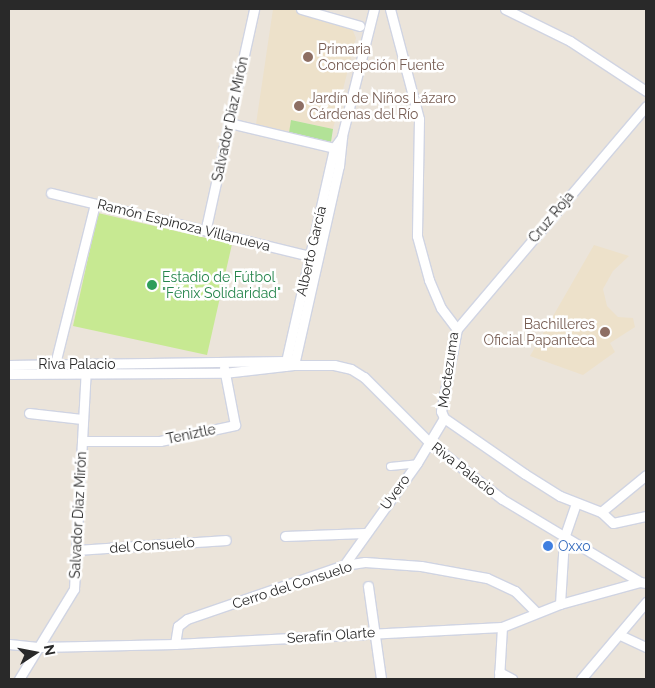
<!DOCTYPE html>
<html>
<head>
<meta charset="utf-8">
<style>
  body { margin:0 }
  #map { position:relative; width:655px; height:688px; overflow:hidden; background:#ebe4da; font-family:Raleway,sans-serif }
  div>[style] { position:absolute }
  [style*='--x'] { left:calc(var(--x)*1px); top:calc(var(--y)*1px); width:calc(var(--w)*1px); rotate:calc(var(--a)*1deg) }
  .education>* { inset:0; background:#ede1ca }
  .green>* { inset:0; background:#b2e297 }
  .pitch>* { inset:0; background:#c7e992 }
  .roads { filter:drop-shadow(1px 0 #d0d4e2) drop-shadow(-1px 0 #d0d4e2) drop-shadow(0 1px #d0d4e2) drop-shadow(0 -1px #d0d4e2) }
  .pedestrian>* { height:7px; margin:-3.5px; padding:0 3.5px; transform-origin:3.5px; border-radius:3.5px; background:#fff }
  .minor>* { height:9px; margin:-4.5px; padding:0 4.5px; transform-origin:4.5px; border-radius:4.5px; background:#fff }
  .dots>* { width:14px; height:14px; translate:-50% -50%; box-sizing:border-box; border:2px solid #fff; border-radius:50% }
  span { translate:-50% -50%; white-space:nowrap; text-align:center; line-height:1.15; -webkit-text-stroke:5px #fff; paint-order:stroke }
  .education-label { font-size:14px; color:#785e54 }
  .left { translate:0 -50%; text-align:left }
  .right { translate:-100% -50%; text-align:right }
  .street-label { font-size:14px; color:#292929 }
  .leisure-label { font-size:14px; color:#27864d }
  .shop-label { font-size:14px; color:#366cbe }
  .frame { position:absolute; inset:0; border:10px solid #292929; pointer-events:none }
  .north { position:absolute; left:10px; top:628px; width:50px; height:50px; -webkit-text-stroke:4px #fff; paint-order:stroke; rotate:79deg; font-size:14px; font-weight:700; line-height:20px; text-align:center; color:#292929 }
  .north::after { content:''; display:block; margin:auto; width:18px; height:22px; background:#292929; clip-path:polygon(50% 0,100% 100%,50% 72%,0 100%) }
</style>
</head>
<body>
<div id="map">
  <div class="education">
    <i style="clip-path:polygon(273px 9px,290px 9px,346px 24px,353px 31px,356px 38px,333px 129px,292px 120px,289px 133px,256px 124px)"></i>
    <i style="clip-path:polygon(594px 245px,629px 256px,613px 271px,603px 289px,607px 306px,618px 317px,633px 318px,635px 327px,610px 343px,615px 352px,583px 375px,530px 356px)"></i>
  </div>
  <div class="green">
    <i style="clip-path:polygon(291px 120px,333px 129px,331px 142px,289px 133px)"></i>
    <i style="clip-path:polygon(275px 365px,275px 367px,100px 370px,101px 369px)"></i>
  </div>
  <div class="pitch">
    <i style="clip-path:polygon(98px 213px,232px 244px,207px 355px,73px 326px)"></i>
  </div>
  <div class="roads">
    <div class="pedestrian">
      <i style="--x:390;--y:466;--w:27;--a:-6"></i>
    </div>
    <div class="minor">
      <i style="--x:301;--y:9;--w:61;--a:16.1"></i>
      <i style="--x:390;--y:9;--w:114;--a:75.2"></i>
      <i style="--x:419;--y:119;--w:117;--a:91"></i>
      <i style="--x:417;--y:236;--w:46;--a:74.7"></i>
      <i style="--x:429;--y:280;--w:30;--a:67"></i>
      <i style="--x:441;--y:308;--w:26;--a:53"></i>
      <i style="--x:457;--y:329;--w:84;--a:101"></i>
      <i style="--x:441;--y:411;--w:8;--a:67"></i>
      <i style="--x:444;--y:418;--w:98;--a:34.7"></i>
      <i style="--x:525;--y:474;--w:41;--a:32.2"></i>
      <i style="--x:560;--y:496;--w:44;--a:21.3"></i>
      <i style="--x:601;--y:512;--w:16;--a:43"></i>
      <i style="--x:613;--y:523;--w:34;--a:-12"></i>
      <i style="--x:505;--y:9;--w:72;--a:26.2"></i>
      <i style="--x:570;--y:41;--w:91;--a:33.3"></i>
      <i style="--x:229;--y:123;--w:113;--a:13.3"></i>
      <i style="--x:51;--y:193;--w:274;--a:13.7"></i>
      <i style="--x:206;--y:228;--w:224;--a:-77.6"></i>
      <i style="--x:457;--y:329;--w:292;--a:-49.7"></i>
      <i style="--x:9;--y:365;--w:278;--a:-0.8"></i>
      <i style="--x:287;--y:361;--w:8;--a:30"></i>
      <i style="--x:294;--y:365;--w:204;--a:-77.3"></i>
      <i style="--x:339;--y:166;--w:30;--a:-84"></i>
      <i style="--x:342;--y:136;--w:131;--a:-75.9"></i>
      <i style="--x:285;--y:366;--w:223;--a:-77.3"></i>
      <i style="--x:334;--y:148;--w:14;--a:-54"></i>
      <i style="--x:54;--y:368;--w:169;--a:-76"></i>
      <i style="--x:9;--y:374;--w:215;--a:-0.3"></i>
      <i style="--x:224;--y:373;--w:70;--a:-6.5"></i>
      <i style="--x:294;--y:365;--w:40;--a:0"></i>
      <i style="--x:334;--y:365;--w:17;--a:13"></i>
      <i style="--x:351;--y:369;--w:15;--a:32"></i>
      <i style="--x:364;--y:377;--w:93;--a:45"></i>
      <i style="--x:430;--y:443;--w:91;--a:37.9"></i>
      <i style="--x:502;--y:499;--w:161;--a:31"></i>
      <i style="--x:29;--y:413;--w:53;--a:6.5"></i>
      <i style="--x:82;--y:441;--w:78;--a:0"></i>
      <i style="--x:160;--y:441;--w:77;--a:-12"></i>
      <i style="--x:235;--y:425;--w:58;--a:-100.9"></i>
      <i style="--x:601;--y:512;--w:58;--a:-39.4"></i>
      <i style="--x:285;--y:536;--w:80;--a:-2.1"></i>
      <i style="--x:77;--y:550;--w:149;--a:-3.8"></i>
      <i style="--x:344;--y:565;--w:125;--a:-54.4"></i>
      <i style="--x:417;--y:463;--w:52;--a:-59"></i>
      <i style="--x:368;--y:586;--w:94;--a:82"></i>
      <i style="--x:560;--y:604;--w:66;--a:-86.5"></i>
      <i style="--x:564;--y:538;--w:37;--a:-71"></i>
      <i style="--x:620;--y:635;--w:29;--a:25"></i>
      <i style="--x:9;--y:644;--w:31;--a:6"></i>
      <i style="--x:40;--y:647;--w:135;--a:-1.3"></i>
      <i style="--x:175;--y:644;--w:327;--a:-3"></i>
      <i style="--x:502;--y:627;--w:62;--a:-21.6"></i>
      <i style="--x:560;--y:604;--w:83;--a:-15.4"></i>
      <i style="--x:640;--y:582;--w:6;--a:9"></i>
      <i style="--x:175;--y:644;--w:18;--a:-81"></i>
      <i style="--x:178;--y:626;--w:11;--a:-38"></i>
      <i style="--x:187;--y:619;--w:166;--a:-19"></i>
      <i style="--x:344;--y:565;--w:21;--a:-8"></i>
      <i style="--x:365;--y:562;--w:56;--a:4.1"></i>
      <i style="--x:421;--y:566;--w:67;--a:10.3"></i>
      <i style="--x:487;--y:578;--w:31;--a:25"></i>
      <i style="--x:515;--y:591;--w:30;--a:45"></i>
      <i style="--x:499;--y:672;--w:15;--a:28"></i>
      <i style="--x:19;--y:679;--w:105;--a:-58.6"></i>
      <i style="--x:74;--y:589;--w:224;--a:-86.9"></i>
      <i style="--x:499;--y:679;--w:52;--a:-86.7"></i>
      <i style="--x:581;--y:679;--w:101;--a:-49.8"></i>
    </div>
  </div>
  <div class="dots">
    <i style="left:308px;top:57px;background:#8d6e63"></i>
    <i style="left:299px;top:106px;background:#8d6e63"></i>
    <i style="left:152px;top:285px;background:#2e9e5b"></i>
    <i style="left:605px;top:332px;background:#8d6e63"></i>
    <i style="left:548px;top:546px;background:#3f7fe0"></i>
  </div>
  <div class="education-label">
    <span class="left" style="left:318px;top:57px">Primaria<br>Concepción Fuente</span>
    <span class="left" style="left:309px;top:106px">Jardín de Niños Lázaro<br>Cárdenas del Río</span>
    <span class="right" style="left:595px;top:332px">Bachilleres<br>Oficial Papanteca</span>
  </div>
  <div class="street-label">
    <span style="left:230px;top:119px;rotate:-78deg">Salvador Díaz Mirón</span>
    <span style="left:551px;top:217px;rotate:-50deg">Cruz Roja</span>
    <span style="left:184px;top:225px;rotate:14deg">Ramón Espinoza Villanueva</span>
    <span style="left:311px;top:251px;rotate:-77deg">Alberto García</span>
    <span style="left:77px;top:364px">Riva Palacio</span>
    <span style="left:448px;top:370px;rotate:-82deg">Moctezuma</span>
    <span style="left:191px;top:434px;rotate:-12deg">Teniztle</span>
    <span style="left:464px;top:469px;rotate:38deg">Riva Palacio</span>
    <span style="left:395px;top:492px;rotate:-54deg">Uvero</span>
    <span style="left:78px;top:515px;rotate:-87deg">Salvador Díaz Mirón</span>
    <span style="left:152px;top:545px;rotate:-4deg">del Consuelo</span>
    <span style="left:292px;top:585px;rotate:-18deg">Cerro del Consuelo</span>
    <span style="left:331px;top:635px;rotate:-4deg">Serafín Olarte</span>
  </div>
  <div class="leisure-label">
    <span class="left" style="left:162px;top:285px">Estadio de Fútbol<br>"Fénix Solidaridad"</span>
  </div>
  <div class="shop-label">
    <span class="left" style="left:558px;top:546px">Oxxo</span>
  </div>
  <div class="frame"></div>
  <div class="north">N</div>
</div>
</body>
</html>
